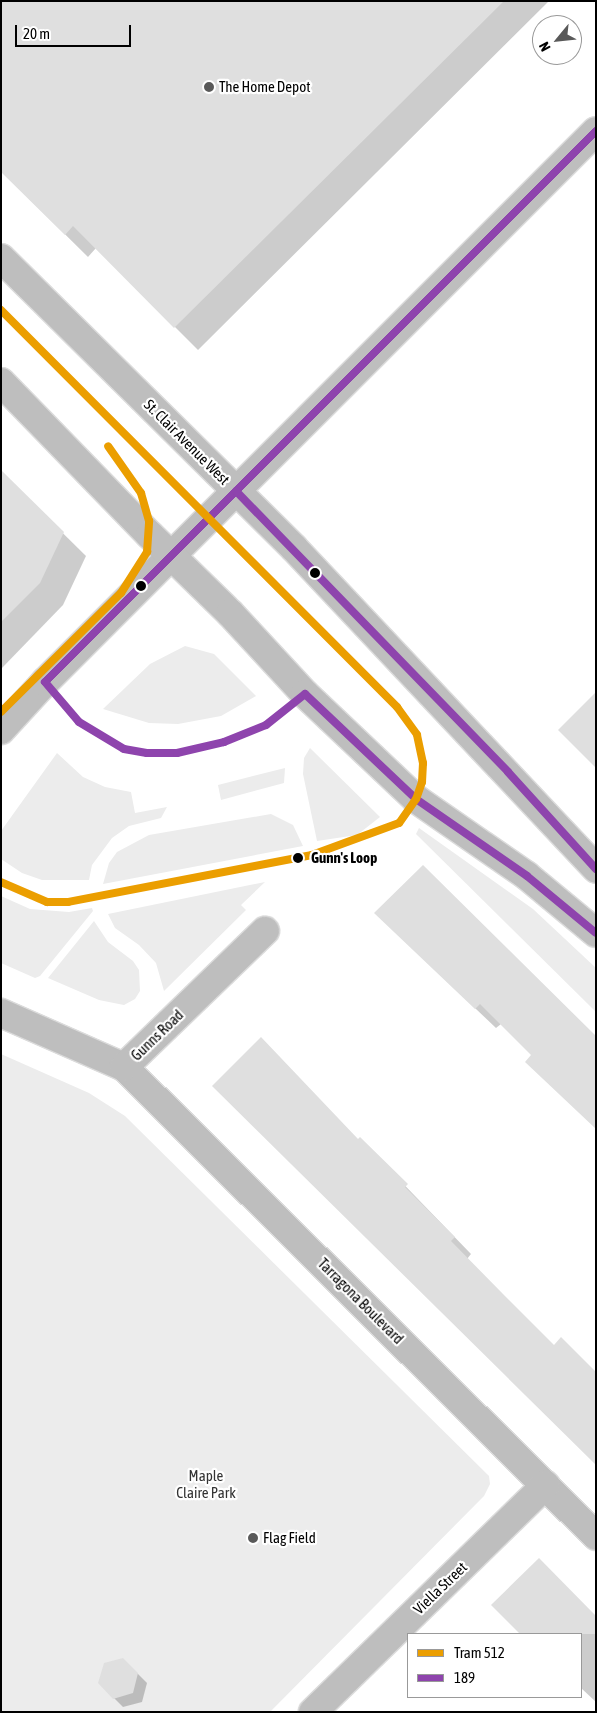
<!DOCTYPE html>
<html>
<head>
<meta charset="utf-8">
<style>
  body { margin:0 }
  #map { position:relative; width:597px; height:1713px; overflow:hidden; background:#fff; font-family:"Asap Condensed",sans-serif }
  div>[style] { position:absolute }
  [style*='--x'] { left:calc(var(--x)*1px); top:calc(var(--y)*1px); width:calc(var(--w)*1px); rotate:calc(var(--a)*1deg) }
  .green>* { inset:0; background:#ececec }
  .shadow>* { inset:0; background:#0003 }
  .building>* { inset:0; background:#dfdfdf }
  .roads { filter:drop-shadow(1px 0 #dbdbdb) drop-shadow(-1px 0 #dbdbdb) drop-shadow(0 1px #dbdbdb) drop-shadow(0 -1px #dbdbdb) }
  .minor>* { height:28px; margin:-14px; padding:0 14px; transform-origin:14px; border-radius:14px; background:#bebebe }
  .major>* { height:28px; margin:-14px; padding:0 14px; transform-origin:14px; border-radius:14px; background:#bebebe }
  .bus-1>* { height:8px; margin:-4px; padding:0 4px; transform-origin:4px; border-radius:4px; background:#8e44ad }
  .tram-1>* { height:8px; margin:-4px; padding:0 4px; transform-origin:4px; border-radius:4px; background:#eb9e00 }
  .dots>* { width:14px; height:14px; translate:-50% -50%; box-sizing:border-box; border:2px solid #fff; border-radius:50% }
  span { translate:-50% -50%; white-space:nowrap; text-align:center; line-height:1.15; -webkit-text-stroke:4.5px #fff; paint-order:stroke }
  .poi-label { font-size:15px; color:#000 }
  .left { translate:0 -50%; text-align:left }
  .street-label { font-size:15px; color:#000 }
  .stop-label { font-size:15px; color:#000; font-weight:700 }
  .park-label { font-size:15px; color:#333 }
  .frame { position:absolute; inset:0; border:2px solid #000; pointer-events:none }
  .legend { position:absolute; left:407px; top:1633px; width:175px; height:65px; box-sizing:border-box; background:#fff; border:1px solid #999; margin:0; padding:6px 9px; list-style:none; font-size:15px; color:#000 }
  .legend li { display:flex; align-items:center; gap:10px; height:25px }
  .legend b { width:25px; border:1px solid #999 }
  .north { position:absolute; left:532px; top:15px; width:50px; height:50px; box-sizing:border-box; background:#fff; border:1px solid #999; border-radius:50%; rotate:242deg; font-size:14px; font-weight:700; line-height:20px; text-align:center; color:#000 }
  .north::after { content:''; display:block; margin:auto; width:18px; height:22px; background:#595959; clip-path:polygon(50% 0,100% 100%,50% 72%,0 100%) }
  .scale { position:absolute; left:15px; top:25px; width:116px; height:22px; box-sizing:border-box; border:2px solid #000; border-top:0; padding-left:6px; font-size:15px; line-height:18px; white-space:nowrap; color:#000; -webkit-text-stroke:4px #fff; paint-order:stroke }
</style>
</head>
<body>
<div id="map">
  <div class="green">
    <i style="clip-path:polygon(185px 646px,214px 654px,256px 696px,221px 716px,178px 724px,149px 723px,103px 709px,150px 664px)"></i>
    <i style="clip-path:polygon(310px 748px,380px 817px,357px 835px,317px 841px,303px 774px,304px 758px)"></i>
    <i style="clip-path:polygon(57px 753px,83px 777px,105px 787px,131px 792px,135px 813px,167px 807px,161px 818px,129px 826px,112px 838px,92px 865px,89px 880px,42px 880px,22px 873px,1px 859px,1px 831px)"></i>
    <i style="clip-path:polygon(285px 768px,284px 783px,221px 800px,218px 785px)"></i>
    <i style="clip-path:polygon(271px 814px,293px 825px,303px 846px,103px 884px,109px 863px,117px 852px,149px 835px)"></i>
    <i style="clip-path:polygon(419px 828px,533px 909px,596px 968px,596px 1012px,416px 834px)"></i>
    <i style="clip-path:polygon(265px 882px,241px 905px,246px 910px,164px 991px,156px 963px,139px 945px,115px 928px,108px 914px)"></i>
    <i style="clip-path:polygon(1px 896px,30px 909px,69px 912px,92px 908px,93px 911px,40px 976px,35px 978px,1px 963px)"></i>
    <i style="clip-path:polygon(94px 921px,108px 942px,133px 961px,139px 970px,140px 991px,135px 999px,124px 1005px,99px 1000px,48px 978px)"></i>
    <i style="clip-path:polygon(1px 1054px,89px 1093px,125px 1116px,489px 1476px,490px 1484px,484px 1496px,270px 1712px,1px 1712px)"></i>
  </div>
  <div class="shadow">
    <i style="clip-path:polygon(1px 1px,549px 1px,198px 350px,96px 248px,88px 257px,1px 171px)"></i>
    <i style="clip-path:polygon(1px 472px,86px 556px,63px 605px,1px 669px)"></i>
    <i style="clip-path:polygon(396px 933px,596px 1039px,596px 1128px,526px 1062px,533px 1055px,501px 1024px,496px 1028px)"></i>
    <i style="clip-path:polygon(360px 1139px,471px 1254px,467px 1259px,596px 1464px)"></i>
    <i style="clip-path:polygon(493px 1605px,596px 1620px,596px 1702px,581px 1688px,581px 1634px,522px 1634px)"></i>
    <i style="clip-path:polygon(123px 1659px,147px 1683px,142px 1702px,123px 1707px,114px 1698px)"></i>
  </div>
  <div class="building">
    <i style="clip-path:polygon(1px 1px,504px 1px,174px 328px,73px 226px,65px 235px,1px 172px)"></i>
    <i style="clip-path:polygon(1px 470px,64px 532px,40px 583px,1px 622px)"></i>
    <i style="clip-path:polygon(596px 692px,596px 768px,558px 730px)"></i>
    <i style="clip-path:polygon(423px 865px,596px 1036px,596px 1129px,525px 1062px,531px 1055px,480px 1004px,475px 1009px,374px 913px)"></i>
    <i style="clip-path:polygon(261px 1037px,358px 1139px,360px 1137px,408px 1184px,405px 1187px,455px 1237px,451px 1241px,503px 1294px,554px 1345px,561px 1337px,596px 1372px,596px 1465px,212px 1086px)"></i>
    <i style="clip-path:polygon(539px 1558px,596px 1616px,596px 1634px,520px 1634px,491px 1605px)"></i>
    <i style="clip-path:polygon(123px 1658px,138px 1673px,133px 1693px,113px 1699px,98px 1683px,104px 1663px)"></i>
  </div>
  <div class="roads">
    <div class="minor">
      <i style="--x:1;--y:730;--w:65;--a:-47.5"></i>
      <i style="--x:45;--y:682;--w:779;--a:-45"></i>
      <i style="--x:1;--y:1013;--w:134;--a:23.7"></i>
      <i style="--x:124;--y:1067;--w:665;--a:44.82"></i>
      <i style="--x:124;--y:1067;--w:196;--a:-44"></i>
      <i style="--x:313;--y:1712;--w:325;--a:-44.3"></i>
    </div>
    <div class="major">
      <i style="--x:1;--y:258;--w:412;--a:44.7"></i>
      <i style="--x:294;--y:548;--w:441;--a:46.7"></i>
      <i style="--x:1;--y:382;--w:214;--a:45.8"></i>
      <i style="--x:150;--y:535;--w:112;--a:44.3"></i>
      <i style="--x:230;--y:613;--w:110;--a:47.2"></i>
      <i style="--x:305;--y:694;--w:153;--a:43.4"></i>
      <i style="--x:416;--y:799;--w:135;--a:34.7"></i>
      <i style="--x:527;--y:876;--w:89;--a:39.6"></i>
    </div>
  </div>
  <div class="bus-1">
    <i style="--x:596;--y:131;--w:779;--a:135"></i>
    <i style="--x:45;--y:682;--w:52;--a:49.6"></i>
    <i style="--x:79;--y:722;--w:52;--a:31"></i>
    <i style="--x:124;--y:749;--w:23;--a:10"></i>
    <i style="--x:147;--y:753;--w:30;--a:0"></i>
    <i style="--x:177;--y:753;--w:48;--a:-13.2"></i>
    <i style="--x:224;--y:742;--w:45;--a:-22"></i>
    <i style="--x:266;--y:725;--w:50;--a:-38.5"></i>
    <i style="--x:305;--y:694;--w:153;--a:43.4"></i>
    <i style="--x:416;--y:799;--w:135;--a:34.7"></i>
    <i style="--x:527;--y:876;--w:89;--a:39.6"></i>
    <i style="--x:236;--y:491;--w:391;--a:45.9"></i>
    <i style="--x:508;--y:772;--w:131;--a:47.8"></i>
  </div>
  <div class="tram-1">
    <i style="--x:1;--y:310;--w:561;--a:45.07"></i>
    <i style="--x:397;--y:707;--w:34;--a:54"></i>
    <i style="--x:417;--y:735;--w:29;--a:78"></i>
    <i style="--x:423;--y:763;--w:19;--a:93"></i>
    <i style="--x:422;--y:782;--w:18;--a:109"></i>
    <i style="--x:416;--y:799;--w:29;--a:125"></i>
    <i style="--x:399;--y:823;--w:93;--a:159.8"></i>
    <i style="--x:312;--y:855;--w:248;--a:169.1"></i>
    <i style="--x:68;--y:902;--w:21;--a:180"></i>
    <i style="--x:47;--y:902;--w:50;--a:-156.5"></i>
    <i style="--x:1;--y:712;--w:169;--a:-44.8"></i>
    <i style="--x:121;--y:593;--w:49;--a:-57.6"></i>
    <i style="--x:147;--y:552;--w:31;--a:-86"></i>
    <i style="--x:149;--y:521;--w:29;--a:-106"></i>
    <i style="--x:141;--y:493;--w:57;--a:-125.1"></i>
  </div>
  <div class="dots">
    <i style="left:209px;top:87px;background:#595959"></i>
    <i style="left:315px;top:573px;background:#000"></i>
    <i style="left:141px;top:586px;background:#000"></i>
    <i style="left:298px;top:858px;background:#000"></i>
    <i style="left:253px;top:1538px;background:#595959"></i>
  </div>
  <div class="poi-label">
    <span class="left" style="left:219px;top:87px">The Home Depot</span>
    <span class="left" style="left:263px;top:1538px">Flag Field</span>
  </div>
  <div class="street-label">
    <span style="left:187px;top:442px;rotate:45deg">St. Clair Avenue West</span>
    <span style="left:157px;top:1035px;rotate:-44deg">Gunns Road</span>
    <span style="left:361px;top:1301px;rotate:45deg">Tarragona Boulevard</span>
    <span style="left:440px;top:1588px;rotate:-44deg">Viella Street</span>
  </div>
  <div class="stop-label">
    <span class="left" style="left:311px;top:858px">Gunn's Loop</span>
  </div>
  <div class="park-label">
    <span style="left:206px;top:1484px">Maple<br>Claire Park</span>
  </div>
  <div class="frame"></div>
  <ul class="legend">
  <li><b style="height:6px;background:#eb9e00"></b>Tram 512</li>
  <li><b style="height:6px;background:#8e44ad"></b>189</li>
  </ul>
  <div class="north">N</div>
  <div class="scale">20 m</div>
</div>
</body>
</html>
